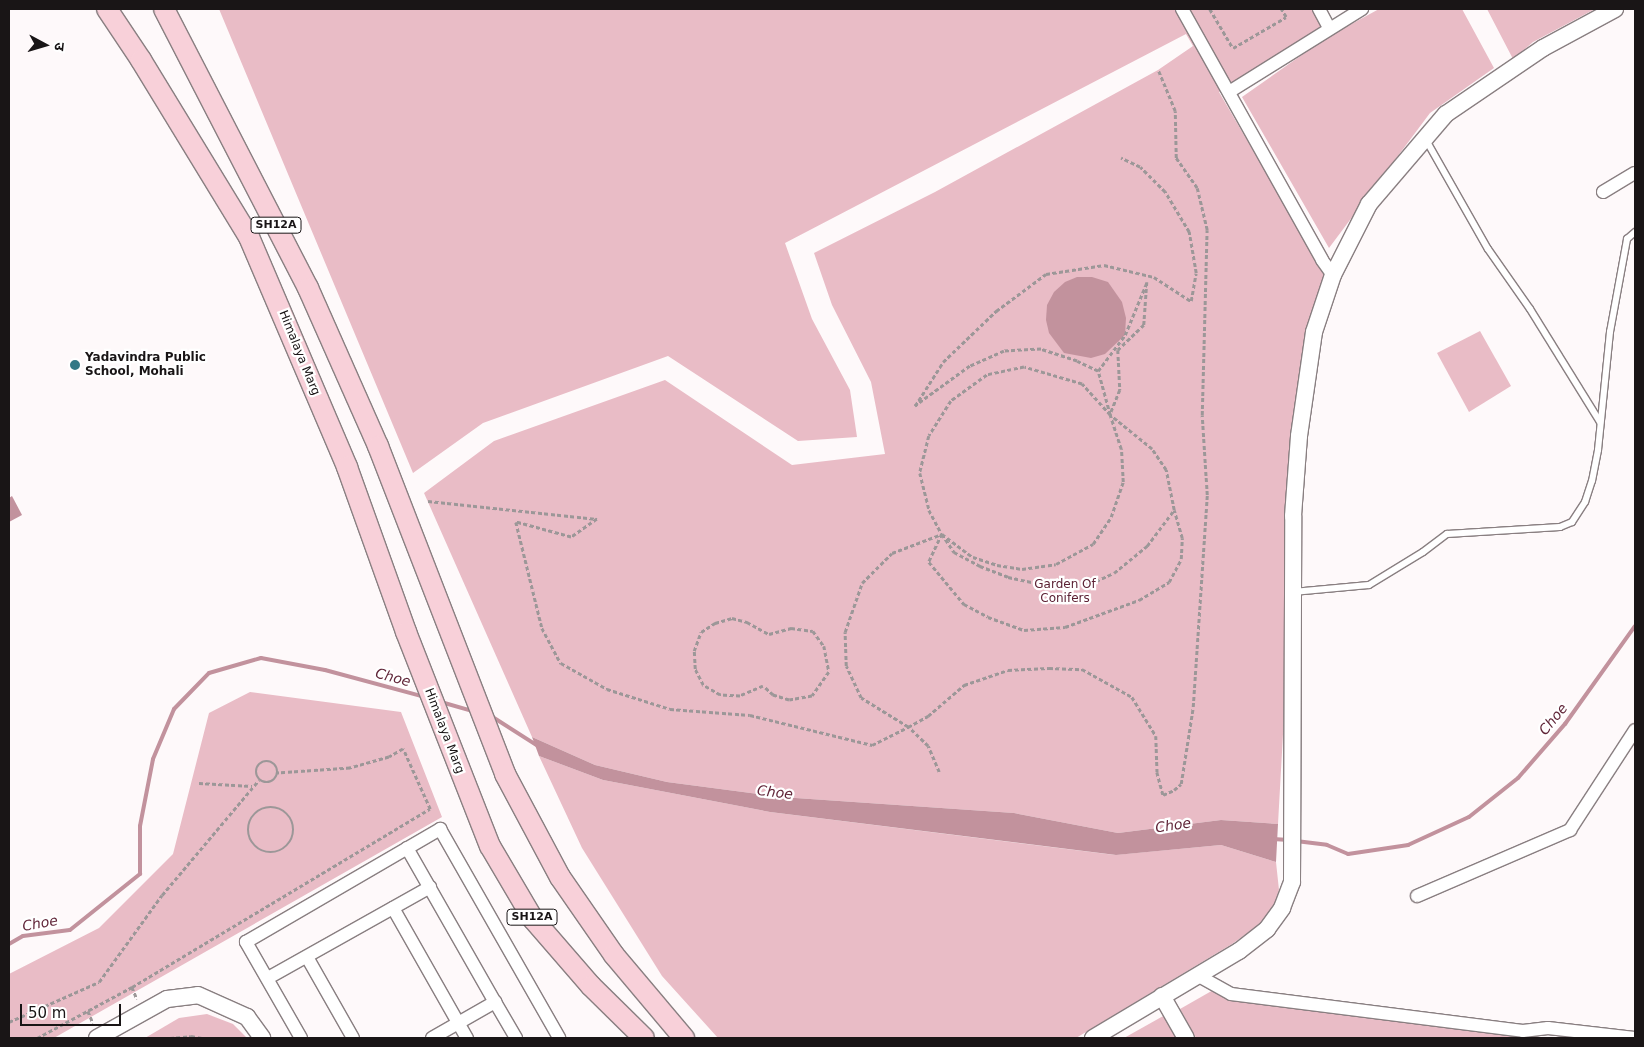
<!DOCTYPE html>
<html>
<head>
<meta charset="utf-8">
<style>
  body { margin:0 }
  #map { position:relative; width:1644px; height:1047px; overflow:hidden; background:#fef9fa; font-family:"DejaVu Sans","Noto Sans Devanagari",sans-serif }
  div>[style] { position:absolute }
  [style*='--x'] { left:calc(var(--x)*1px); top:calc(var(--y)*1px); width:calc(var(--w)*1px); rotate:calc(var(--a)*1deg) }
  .green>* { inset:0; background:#e9bcc6 }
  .water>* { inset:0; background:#c2929d }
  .stream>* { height:4px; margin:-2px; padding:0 2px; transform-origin:2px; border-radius:2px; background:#c2929d }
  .path>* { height:2.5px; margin-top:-1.25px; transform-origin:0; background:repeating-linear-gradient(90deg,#9c9798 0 4px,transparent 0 6.5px) }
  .path>.ring { margin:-1.25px; padding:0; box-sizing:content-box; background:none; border:2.5px solid #9c9798; border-radius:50% }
  .roads { filter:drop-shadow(1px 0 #897f81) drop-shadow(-1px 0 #897f81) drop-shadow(0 1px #897f81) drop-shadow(0 -1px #897f81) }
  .service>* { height:6px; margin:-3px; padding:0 3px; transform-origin:3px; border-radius:3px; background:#fff }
  .minor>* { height:12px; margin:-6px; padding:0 6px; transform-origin:6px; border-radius:6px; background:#fff }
  .tertiary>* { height:16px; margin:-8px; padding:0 8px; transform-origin:8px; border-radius:8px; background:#fff }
  .primary>* { height:20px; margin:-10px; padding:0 10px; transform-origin:10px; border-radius:10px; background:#f8d0d9 }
  .dots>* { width:14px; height:14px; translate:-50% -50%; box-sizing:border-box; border:2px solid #fff; border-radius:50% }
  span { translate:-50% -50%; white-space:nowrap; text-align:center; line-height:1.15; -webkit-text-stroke:4.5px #fff; paint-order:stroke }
  .shield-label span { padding:1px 4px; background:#fff; border:1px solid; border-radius:4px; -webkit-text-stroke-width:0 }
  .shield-label { font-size:11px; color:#191516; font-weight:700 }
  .street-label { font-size:12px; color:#191516 }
  .poi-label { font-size:12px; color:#191516; font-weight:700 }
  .left { translate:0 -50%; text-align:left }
  .park-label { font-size:12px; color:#5c2134 }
  .water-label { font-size:14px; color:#602538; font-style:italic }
  .frame { position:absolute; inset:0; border:10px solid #191516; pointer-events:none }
  .north { position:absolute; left:20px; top:20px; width:50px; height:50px; -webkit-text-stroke:4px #fff; paint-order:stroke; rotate:96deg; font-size:14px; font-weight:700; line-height:20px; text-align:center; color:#191516 }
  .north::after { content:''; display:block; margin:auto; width:18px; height:22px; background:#191516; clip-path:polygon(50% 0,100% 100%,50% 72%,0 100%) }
  .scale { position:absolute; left:20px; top:1004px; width:101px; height:22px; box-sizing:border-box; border:2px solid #191516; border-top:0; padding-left:6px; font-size:15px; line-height:18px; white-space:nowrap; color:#191516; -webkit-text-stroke:4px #fff; paint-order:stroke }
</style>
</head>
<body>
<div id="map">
  <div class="green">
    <i style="clip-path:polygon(219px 9px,1315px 9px,1327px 30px,1219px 92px,1329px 281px,1304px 357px,1278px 824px,1221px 820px,1118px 833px,1014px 813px,781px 797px,667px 782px,595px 765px,532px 737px,424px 493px,494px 441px,665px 380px,792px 465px,885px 454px,871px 382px,832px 305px,814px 253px,935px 192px,1158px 70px,1193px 46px,1186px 34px,785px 243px,812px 319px,850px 390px,857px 437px,798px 441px,668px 356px,483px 423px,413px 473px)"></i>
    <i style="clip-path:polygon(1379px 9px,1462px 9px,1494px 68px,1430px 113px,1329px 248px,1242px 97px,1326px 38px)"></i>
    <i style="clip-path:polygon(1487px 9px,1595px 9px,1533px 42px,1513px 59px)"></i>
    <i style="clip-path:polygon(1480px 331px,1511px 386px,1469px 412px,1437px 353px)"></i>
    <i style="clip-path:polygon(250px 692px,401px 712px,442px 817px,54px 1038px,9px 1038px,9px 974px,99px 928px,173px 854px,209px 713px)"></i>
    <i style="clip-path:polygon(539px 756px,603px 780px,770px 812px,1115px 855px,1221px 845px,1276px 862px,1279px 890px,1274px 905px,1263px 922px,1232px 944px,1076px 1038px,718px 1038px,662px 976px,582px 848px)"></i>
    <i style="clip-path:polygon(1215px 989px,1523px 1031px,1522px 1038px,1196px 1038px,1180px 1009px)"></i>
    <i style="clip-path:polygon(207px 1014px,233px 1024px,247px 1038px,145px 1038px,179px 1018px)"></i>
    <i style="clip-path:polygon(1165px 1015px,1179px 1038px,1124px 1038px)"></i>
  </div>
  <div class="water">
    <i style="clip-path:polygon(1077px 277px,1092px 277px,1108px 282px,1122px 302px,1126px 318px,1125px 335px,1105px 354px,1091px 358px,1064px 353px,1049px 333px,1046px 320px,1047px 305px,1054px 292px,1065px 282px)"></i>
    <i style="clip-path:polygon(12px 496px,22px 515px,9px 522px,9px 498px)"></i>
    <i style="clip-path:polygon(532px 737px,595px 765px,667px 782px,781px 797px,1014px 813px,1118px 833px,1221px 820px,1278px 824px,1276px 862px,1221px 845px,1116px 855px,770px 812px,603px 780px,539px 756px)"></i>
  </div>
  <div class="stream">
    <i style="--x:441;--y:702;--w:33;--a:16"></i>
    <i style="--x:491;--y:716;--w:56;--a:32.6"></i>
    <i style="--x:1273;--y:839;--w:16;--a:4"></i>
    <i style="--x:1296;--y:841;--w:31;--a:7"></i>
    <i style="--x:1327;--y:845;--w:23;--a:23"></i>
    <i style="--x:1348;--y:854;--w:61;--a:-8.5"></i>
    <i style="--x:1408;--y:845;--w:67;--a:-24.7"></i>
    <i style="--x:1469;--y:817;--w:63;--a:-38.5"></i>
    <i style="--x:1518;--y:778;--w:72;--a:-49"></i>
    <i style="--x:1565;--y:724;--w:120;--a:-54.5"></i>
    <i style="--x:9;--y:944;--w:16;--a:-30"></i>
    <i style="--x:23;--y:936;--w:47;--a:-7.3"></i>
    <i style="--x:70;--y:930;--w:90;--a:-38.7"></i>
    <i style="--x:140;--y:874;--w:48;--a:-90"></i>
    <i style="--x:140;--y:826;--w:68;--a:-79"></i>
    <i style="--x:153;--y:759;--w:54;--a:-67.2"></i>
    <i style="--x:174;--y:709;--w:50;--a:-45.8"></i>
    <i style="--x:209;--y:673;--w:54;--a:-16.1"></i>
    <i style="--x:261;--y:658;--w:65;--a:10.6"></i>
    <i style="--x:325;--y:670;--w:104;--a:15.1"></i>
  </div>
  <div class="path">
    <i style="--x:1210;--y:9;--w:45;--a:59.5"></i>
    <i style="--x:1233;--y:48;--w:61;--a:-30.3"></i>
    <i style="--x:1286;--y:17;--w:9;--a:-122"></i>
    <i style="--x:1098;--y:371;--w:23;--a:-155"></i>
    <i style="--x:1077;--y:361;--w:38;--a:-162"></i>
    <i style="--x:1041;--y:349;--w:37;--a:177"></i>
    <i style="--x:1004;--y:351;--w:37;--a:156"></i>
    <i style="--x:970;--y:366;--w:68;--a:144"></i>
    <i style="--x:915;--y:406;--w:52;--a:-57.5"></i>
    <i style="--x:943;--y:362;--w:74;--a:-43.9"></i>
    <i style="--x:996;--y:311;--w:62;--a:-36.5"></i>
    <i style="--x:1046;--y:274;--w:59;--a:-8.8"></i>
    <i style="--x:1104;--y:265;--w:51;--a:13.5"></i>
    <i style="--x:1154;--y:277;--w:44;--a:33"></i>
    <i style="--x:1191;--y:301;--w:28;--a:-80"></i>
    <i style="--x:1196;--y:273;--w:42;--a:-99.7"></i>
    <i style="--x:1189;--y:232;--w:47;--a:-121"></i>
    <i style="--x:1165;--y:192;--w:35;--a:-135"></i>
    <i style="--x:1140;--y:167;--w:21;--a:-155"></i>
    <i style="--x:428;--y:501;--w:170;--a:6.1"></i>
    <i style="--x:597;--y:519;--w:32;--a:145"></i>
    <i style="--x:571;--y:537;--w:57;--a:-164.7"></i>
    <i style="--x:516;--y:522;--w:109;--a:76.2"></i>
    <i style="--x:542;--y:628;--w:40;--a:62"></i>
    <i style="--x:561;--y:663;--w:53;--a:29.5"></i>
    <i style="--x:607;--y:689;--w:66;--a:17.6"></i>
    <i style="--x:670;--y:709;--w:80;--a:4.3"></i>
    <i style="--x:750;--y:715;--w:126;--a:13.8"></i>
    <i style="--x:872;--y:745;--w:40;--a:-26.6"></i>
    <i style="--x:908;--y:727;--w:55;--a:-148.3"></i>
    <i style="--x:861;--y:698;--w:35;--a:-115"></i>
    <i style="--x:846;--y:666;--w:34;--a:-92"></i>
    <i style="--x:845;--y:632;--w:52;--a:-70.9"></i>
    <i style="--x:862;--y:583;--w:42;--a:-45"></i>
    <i style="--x:892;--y:553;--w:53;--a:-20.8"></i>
    <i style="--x:942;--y:534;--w:39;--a:37"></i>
    <i style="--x:973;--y:557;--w:25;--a:18"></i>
    <i style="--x:997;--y:565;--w:25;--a:9"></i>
    <i style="--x:1022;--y:569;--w:34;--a:-8"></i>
    <i style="--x:1056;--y:564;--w:42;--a:-28.4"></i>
    <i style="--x:1093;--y:544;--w:32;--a:-56"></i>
    <i style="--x:1111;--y:517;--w:37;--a:-71"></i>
    <i style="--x:1123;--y:482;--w:33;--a:-93"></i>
    <i style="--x:1121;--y:449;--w:36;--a:-108"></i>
    <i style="--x:1110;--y:415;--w:42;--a:-132.1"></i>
    <i style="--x:1082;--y:384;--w:60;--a:-163.7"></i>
    <i style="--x:1024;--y:367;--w:38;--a:168"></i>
    <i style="--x:987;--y:375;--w:44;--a:144.2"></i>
    <i style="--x:951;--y:401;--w:41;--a:122.2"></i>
    <i style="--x:929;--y:436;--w:38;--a:104"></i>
    <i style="--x:920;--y:473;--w:38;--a:76"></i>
    <i style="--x:929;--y:510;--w:27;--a:62"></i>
    <i style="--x:942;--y:534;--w:22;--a:56"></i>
    <i style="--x:954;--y:552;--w:30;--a:28"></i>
    <i style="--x:980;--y:566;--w:30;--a:21"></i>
    <i style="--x:1008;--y:577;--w:35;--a:12"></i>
    <i style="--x:1042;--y:584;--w:48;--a:0"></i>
    <i style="--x:1090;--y:584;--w:26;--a:-25"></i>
    <i style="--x:1114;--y:573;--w:43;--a:-39.3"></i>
    <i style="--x:1147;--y:546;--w:45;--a:-53.1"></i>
    <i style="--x:1174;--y:510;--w:41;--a:-101.3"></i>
    <i style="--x:1166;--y:470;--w:25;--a:-124"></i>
    <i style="--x:1152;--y:449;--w:54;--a:-141"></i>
    <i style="--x:1110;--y:415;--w:46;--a:-105.3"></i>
    <i style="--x:1098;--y:371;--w:45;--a:-53.1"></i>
    <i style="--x:1125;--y:335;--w:57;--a:-67.5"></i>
    <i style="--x:1147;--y:282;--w:43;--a:94"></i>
    <i style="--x:1144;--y:325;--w:36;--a:136"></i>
    <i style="--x:1118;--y:350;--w:40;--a:87.1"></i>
    <i style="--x:1120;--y:390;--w:27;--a:112"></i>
    <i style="--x:942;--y:534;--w:31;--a:115"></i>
    <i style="--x:929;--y:562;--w:55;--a:50.2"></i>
    <i style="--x:964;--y:604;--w:27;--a:28"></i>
    <i style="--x:988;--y:617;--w:38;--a:20"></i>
    <i style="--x:1024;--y:630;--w:41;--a:-4.2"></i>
    <i style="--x:1065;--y:627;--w:79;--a:-20"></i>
    <i style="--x:1139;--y:600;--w:35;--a:-31"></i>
    <i style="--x:1169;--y:582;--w:26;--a:-62"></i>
    <i style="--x:1181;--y:559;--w:21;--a:-87"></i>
    <i style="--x:1182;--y:538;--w:29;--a:-106"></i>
    <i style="--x:732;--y:618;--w:16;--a:15"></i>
    <i style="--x:747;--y:622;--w:25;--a:29"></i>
    <i style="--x:769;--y:634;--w:23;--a:-15"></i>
    <i style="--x:791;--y:628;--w:22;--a:8"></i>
    <i style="--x:813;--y:631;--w:19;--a:54"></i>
    <i style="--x:824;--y:646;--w:26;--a:79"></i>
    <i style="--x:829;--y:672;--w:29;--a:125"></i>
    <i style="--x:812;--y:696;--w:23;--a:170"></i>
    <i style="--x:789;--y:700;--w:17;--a:-163"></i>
    <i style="--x:773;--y:695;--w:13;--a:-138"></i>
    <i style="--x:763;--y:686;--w:25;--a:157"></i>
    <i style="--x:740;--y:696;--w:20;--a:-177"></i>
    <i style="--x:720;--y:695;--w:20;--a:-150"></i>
    <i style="--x:703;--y:685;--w:18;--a:-117"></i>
    <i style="--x:695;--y:669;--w:18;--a:-93"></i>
    <i style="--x:694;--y:651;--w:20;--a:-70"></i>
    <i style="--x:701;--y:632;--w:17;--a:-33"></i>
    <i style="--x:715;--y:623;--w:18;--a:-16"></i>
    <i class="ring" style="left:256px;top:761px;width:19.5px;height:19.5px"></i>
    <i style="--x:939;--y:772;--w:28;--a:-113"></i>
    <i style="--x:928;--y:746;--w:28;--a:-136"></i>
    <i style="--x:908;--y:727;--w:23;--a:-29"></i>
    <i style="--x:928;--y:716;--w:48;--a:-40.7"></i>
    <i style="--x:964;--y:685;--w:46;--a:-18.8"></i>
    <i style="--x:1008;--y:670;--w:41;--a:-2.8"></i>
    <i style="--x:1049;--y:668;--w:33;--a:2"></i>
    <i style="--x:1082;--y:669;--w:57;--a:29.2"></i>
    <i style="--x:1132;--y:697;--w:46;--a:58.4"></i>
    <i style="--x:1156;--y:736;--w:36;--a:88"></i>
    <i style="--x:1157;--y:772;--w:24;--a:75"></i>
    <i style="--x:1163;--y:795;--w:12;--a:-24"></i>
    <i style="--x:1174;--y:790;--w:9;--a:-41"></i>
    <i style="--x:1181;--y:784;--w:78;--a:-81.1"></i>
    <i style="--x:1193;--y:707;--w:212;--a:-86.2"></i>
    <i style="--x:1207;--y:495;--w:80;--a:-93.6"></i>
    <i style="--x:1202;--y:415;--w:185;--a:-88.5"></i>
    <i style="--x:1207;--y:230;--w:43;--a:-103.4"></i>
    <i style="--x:1197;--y:188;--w:37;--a:-125"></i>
    <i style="--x:1176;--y:158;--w:47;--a:-91.2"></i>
    <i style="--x:1175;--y:111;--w:44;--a:-112.5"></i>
    <i style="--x:199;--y:783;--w:53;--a:3.2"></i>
    <i class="ring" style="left:248px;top:807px;width:43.5px;height:43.5px"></i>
    <i style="--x:132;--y:987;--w:13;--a:67"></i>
    <i style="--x:88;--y:1011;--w:13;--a:67"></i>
    <i style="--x:9;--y:1022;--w:98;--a:-24"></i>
    <i style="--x:99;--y:982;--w:107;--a:-54.1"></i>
    <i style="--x:162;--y:895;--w:150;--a:-49.9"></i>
    <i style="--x:37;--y:1038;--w:108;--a:-28.2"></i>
    <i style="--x:132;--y:987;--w:347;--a:-30.9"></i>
    <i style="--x:430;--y:809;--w:66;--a:-114.2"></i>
    <i style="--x:403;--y:749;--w:16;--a:150"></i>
    <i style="--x:389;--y:757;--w:41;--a:164.2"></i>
    <i style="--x:350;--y:768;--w:73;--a:176.1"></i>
    <i style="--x:170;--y:1038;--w:21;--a:-5"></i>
    <i style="--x:191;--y:1036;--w:11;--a:10"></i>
  </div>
  <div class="roads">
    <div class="service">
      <i style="--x:1426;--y:140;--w:125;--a:60.4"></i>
      <i style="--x:1488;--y:249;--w:73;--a:55"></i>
      <i style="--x:1530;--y:309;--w:133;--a:58.2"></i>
      <i style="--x:1293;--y:592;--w:76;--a:-5.3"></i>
      <i style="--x:1369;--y:585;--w:63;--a:-31.4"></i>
      <i style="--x:1423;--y:552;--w:30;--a:-37"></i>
      <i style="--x:1447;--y:534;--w:113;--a:-3.5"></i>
      <i style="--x:1560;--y:527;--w:13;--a:-23"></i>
      <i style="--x:1572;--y:522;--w:24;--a:-57"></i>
      <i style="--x:1585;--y:502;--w:22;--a:-72"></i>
      <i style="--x:1592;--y:481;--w:32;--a:-79"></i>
      <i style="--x:1598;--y:450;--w:119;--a:-84.2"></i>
      <i style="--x:1610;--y:332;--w:95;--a:-79.6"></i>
      <i style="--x:1627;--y:239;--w:11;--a:-41"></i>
    </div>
    <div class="minor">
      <i style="--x:1182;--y:9;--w:287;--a:60.8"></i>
      <i style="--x:1322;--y:260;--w:19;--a:54"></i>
      <i style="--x:1319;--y:9;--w:21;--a:62"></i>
      <i style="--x:1229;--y:92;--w:157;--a:-32"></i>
      <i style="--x:1603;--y:192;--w:37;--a:-31"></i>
      <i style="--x:407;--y:848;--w:177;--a:60.3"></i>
      <i style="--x:1417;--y:896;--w:167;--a:-23.3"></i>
      <i style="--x:1570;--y:830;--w:119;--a:-57"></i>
      <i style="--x:393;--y:908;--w:150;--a:60.4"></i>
      <i style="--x:307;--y:957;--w:93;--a:60.4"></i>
      <i style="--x:1197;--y:975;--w:39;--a:29"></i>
      <i style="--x:1231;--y:994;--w:294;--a:7.2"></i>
      <i style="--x:1523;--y:1031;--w:25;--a:-7"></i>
      <i style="--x:1548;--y:1028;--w:87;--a:6.6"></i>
      <i style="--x:268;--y:978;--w:186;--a:-29.3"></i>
      <i style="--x:301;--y:1038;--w:111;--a:-119.8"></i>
      <i style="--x:246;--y:942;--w:225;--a:-30.2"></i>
      <i style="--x:440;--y:829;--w:241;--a:60.3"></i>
      <i style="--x:432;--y:1038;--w:73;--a:-29.7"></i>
      <i style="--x:495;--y:1002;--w:42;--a:59.7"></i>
    </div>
    <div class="tertiary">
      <i style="--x:1162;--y:996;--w:48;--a:60.3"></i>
      <i style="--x:97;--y:1038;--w:80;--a:-29.1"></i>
      <i style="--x:167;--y:999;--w:31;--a:-7"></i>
      <i style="--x:198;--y:995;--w:54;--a:24.2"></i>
      <i style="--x:247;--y:1017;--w:26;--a:54"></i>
      <i style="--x:1093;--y:1038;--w:170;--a:-30.8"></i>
      <i style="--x:1239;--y:951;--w:36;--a:-38"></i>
      <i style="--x:1267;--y:929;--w:26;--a:-54"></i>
      <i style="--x:1282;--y:908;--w:28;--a:-69"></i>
      <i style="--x:1292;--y:882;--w:366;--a:-89.8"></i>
      <i style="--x:1293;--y:516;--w:80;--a:-85.7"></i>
      <i style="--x:1299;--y:436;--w:105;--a:-81.8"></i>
      <i style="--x:1314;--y:332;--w:60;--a:-71.6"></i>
      <i style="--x:1333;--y:275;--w:80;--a:-63.1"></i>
      <i style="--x:1369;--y:204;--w:118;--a:-49.5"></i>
      <i style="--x:1446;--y:114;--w:117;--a:-34.2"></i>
      <i style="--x:1543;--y:48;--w:82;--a:-28.4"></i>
    </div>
    <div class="primary">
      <i style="--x:107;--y:9;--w:61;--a:56.3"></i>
      <i style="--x:141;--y:60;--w:207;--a:58.6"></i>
      <i style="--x:249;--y:237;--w:250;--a:66.9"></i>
      <i style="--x:347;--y:467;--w:175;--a:70.3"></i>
      <i style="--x:406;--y:632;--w:230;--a:68.6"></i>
      <i style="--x:490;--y:846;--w:85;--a:59.5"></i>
      <i style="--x:533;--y:919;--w:89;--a:49.1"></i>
      <i style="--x:591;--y:986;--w:74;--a:44.5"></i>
      <i style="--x:164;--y:9;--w:314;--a:62.7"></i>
      <i style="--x:308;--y:288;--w:173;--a:66.1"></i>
      <i style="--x:378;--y:446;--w:352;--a:68.8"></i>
      <i style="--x:505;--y:774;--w:117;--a:61.9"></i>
      <i style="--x:560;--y:877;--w:95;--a:55.3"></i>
      <i style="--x:614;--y:955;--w:109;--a:49.9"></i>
    </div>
  </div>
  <div class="dots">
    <i style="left:75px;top:365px;background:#337886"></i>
  </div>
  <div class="shield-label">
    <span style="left:276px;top:225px">SH12A</span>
    <span style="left:532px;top:917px">SH12A</span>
  </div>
  <div class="street-label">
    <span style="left:299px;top:353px;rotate:68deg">Himalaya Marg</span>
    <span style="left:444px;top:731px;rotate:69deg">Himalaya Marg</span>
  </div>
  <div class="poi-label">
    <span class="left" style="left:85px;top:365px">Yadavindra Public<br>School, Mohali</span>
  </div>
  <div class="park-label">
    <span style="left:1065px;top:592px">Garden Of<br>Conifers</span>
  </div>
  <div class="water-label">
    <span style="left:393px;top:677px;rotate:15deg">Choe</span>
    <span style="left:1553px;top:719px;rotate:-51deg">Choe</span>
    <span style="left:775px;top:792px;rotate:7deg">Choe</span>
    <span style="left:1173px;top:825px;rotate:-8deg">Choe</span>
    <span style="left:40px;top:923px;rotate:-10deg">Choe</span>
  </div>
  <div class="frame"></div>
  <div class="north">उ</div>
  <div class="scale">50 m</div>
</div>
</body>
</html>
